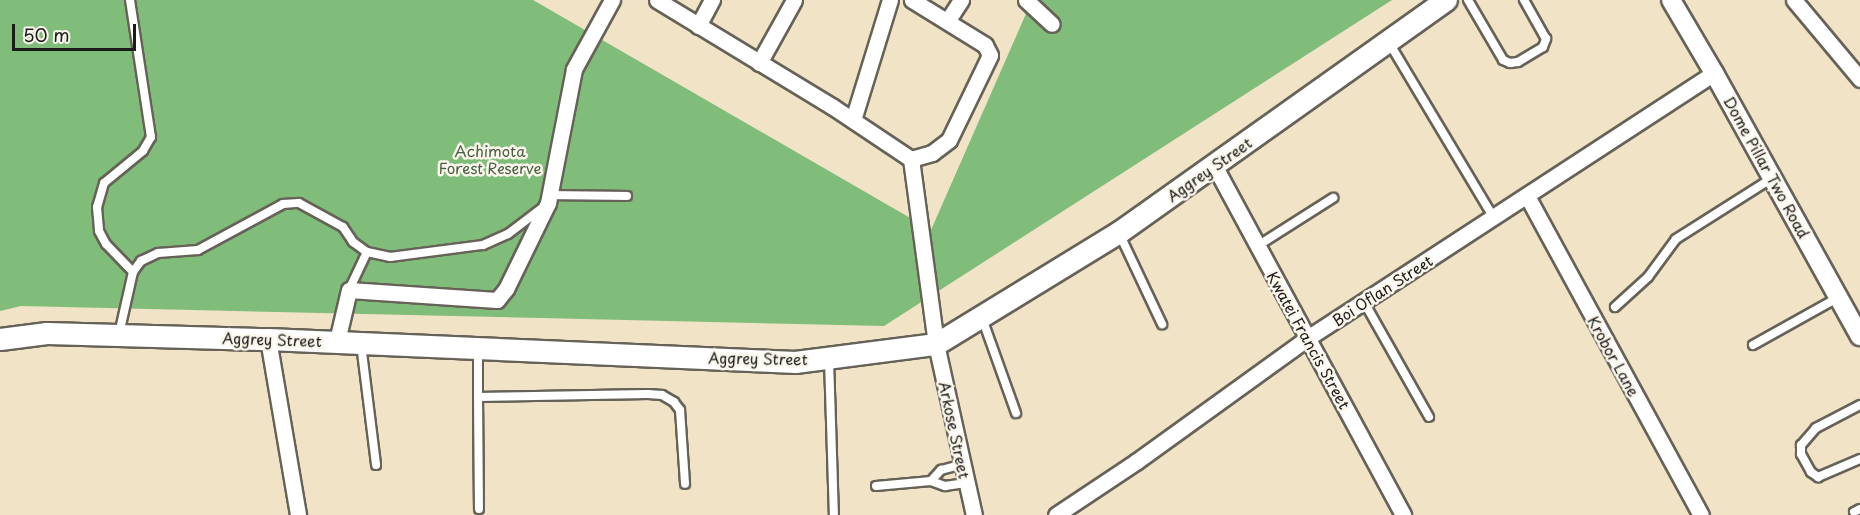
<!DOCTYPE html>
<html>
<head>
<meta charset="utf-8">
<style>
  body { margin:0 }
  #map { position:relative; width:1860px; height:515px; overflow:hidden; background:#f0e3c6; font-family:"Playpen Sans",sans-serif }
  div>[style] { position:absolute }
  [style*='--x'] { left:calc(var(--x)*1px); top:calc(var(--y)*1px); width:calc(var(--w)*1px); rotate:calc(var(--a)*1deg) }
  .forest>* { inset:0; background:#80bc7a }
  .roads { filter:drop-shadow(2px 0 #666258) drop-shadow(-2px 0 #666258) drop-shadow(0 2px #666258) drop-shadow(0 -2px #666258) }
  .service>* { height:8px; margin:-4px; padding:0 4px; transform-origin:4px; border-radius:4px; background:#fff }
  .minor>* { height:15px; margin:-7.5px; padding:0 7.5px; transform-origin:7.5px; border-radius:7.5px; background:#fff }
  .tertiary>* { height:18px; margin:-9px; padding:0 9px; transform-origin:9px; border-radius:9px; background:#fff }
  .secondary>* { height:21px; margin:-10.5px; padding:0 10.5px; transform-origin:10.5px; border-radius:10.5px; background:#fff }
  span { translate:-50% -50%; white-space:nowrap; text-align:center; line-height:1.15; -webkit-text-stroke:5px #fbf7ec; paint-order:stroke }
  .park-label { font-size:15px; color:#4a5f45 }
  .street-label { font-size:15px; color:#1c1c1c }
  .scale { position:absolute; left:12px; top:24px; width:124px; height:27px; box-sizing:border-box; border:3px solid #1c1c1c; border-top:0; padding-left:8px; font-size:18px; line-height:21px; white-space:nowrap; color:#1c1c1c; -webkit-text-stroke:4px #fbf7ec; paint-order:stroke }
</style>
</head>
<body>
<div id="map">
  <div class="forest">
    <i style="clip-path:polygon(0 0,533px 0,931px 230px,1032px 0,1392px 0,884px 326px,21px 306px,0 311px)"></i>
  </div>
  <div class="roads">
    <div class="service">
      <i style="--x:130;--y:0;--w:139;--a:81.3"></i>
      <i style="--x:151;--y:137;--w:16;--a:120"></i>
      <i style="--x:143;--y:151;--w:50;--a:140.6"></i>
      <i style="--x:104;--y:183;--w:25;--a:106"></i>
      <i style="--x:97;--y:207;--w:24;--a:85"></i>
      <i style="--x:99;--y:231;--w:15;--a:62"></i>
      <i style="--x:106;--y:244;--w:39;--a:46"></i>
      <i style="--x:1468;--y:0;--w:69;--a:59.7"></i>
      <i style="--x:1503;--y:60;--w:8;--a:23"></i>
      <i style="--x:1510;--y:63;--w:8;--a:-7"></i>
      <i style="--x:1518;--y:62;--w:29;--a:-31"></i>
      <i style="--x:1543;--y:47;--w:9;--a:-69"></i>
      <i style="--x:1546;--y:39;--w:45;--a:-119.4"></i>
      <i style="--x:1388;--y:41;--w:206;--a:59.1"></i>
      <i style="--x:549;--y:195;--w:78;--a:0.7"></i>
      <i style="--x:1119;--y:233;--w:101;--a:64.7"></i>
      <i style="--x:1259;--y:245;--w:88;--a:-32.4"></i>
      <i style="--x:349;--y:290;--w:42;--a:-64.7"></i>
      <i style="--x:1364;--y:302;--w:132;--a:60.5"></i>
      <i style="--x:1615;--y:307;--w:45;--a:-42.3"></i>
      <i style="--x:1648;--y:277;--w:47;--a:-53.6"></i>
      <i style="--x:1676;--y:239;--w:114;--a:-32.4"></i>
      <i style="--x:982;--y:318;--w:101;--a:70.3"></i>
      <i style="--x:119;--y:334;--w:64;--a:-77.3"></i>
      <i style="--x:133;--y:272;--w:14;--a:-54"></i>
      <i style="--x:141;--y:261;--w:19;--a:-25"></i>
      <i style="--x:158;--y:253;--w:40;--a:-4.3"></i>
      <i style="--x:198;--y:250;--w:97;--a:-28.4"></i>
      <i style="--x:283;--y:204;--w:16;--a:-4"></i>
      <i style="--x:299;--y:203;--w:50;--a:28.6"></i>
      <i style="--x:343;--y:227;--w:18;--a:56"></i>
      <i style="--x:353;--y:242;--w:17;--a:36"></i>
      <i style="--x:367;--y:252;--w:24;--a:12"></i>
      <i style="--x:390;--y:257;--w:94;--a:-7.4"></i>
      <i style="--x:483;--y:245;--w:27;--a:-24"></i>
      <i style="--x:508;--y:234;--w:43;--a:-37.4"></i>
      <i style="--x:361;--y:344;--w:122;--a:82.9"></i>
      <i style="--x:1753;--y:345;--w:96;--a:-29.2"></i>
      <i style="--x:478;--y:349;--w:48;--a:90"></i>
      <i style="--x:478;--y:397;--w:170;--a:-1"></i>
      <i style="--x:648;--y:394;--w:14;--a:4"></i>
      <i style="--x:662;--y:395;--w:14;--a:30"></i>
      <i style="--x:674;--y:402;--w:10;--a:53"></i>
      <i style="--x:680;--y:410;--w:74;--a:86.1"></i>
      <i style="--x:829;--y:359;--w:156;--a:88.2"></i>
      <i style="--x:478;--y:397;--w:112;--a:89.5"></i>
      <i style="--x:1860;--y:405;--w:50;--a:152.4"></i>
      <i style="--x:1816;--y:428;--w:23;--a:131"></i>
      <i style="--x:1801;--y:445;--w:9;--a:90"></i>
      <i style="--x:1801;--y:454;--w:21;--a:61"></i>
      <i style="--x:1811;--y:472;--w:9;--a:36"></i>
      <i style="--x:1818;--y:477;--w:46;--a:-23.2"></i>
      <i style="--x:931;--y:481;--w:15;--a:-48"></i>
      <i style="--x:941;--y:470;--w:23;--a:-15"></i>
      <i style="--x:876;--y:486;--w:55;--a:-5.2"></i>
      <i style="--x:931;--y:481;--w:15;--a:20"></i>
      <i style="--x:945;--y:486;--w:21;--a:-8"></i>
      <i style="--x:1854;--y:512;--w:7;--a:-27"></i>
    </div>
    <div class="minor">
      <i style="--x:657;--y:0;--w:206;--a:31.3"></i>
      <i style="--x:833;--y:107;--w:94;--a:33.7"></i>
      <i style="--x:911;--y:159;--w:187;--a:82.3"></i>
      <i style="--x:936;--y:344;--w:175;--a:77.5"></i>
      <i style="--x:1026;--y:0;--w:35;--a:43"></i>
      <i style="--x:1794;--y:0;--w:103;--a:50.1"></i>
      <i style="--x:948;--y:20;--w:24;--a:-57"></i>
      <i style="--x:698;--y:26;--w:30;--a:-62"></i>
      <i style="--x:759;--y:63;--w:72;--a:-60.9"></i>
      <i style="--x:853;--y:120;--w:126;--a:-72.9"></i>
      <i style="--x:911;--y:159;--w:22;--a:-16"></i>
      <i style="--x:932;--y:153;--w:21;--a:-37"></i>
      <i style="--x:949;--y:140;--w:94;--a:-64.2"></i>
      <i style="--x:990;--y:55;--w:11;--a:-117"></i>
      <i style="--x:985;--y:45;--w:86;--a:-148.3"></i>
      <i style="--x:1214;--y:165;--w:398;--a:61.6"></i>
      <i style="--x:1527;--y:196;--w:363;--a:61.4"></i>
      <i style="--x:268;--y:339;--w:179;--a:80.3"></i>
      <i style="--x:337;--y:341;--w:52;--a:-76.8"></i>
      <i style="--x:349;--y:290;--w:148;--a:3.9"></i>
      <i style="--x:497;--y:300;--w:14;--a:-51"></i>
      <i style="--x:506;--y:289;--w:96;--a:-64"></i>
      <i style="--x:548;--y:203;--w:136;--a:-79"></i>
      <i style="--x:574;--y:69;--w:79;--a:-61.2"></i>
      <i style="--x:1056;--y:515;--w:97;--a:-33.7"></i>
      <i style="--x:1137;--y:461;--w:212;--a:-35.8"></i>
      <i style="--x:1309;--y:337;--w:483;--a:-33.1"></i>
    </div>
    <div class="tertiary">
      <i style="--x:1671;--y:0;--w:85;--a:59.5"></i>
      <i style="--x:1714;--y:73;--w:301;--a:61"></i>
    </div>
    <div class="secondary">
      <i style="--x:0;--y:339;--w:47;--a:-7.3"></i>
      <i style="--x:47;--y:333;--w:221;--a:1.6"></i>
      <i style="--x:268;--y:339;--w:528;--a:2.5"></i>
      <i style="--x:795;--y:362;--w:142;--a:-7.3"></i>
      <i style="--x:936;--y:344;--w:215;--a:-31.5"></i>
      <i style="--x:1119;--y:232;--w:401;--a:-35.4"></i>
    </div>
  </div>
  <div class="park-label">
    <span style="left:490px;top:159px">Achimota<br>Forest Reserve</span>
  </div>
  <div class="street-label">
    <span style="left:1767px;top:167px;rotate:61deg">Dome Pillar Two Road</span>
    <span style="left:1209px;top:169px;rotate:-35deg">Aggrey Street</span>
    <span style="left:1382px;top:290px;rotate:-33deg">Boi Oflan Street</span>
    <span style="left:272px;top:339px;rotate:2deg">Aggrey Street</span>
    <span style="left:1309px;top:340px;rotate:61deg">Kwatei Francis Street</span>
    <span style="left:1614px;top:356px;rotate:61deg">Krobor Lane</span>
    <span style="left:758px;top:358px;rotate:1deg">Aggrey Street</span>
    <span style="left:955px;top:430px;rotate:78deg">Arkose Street</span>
  </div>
  <div class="scale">50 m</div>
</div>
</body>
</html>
